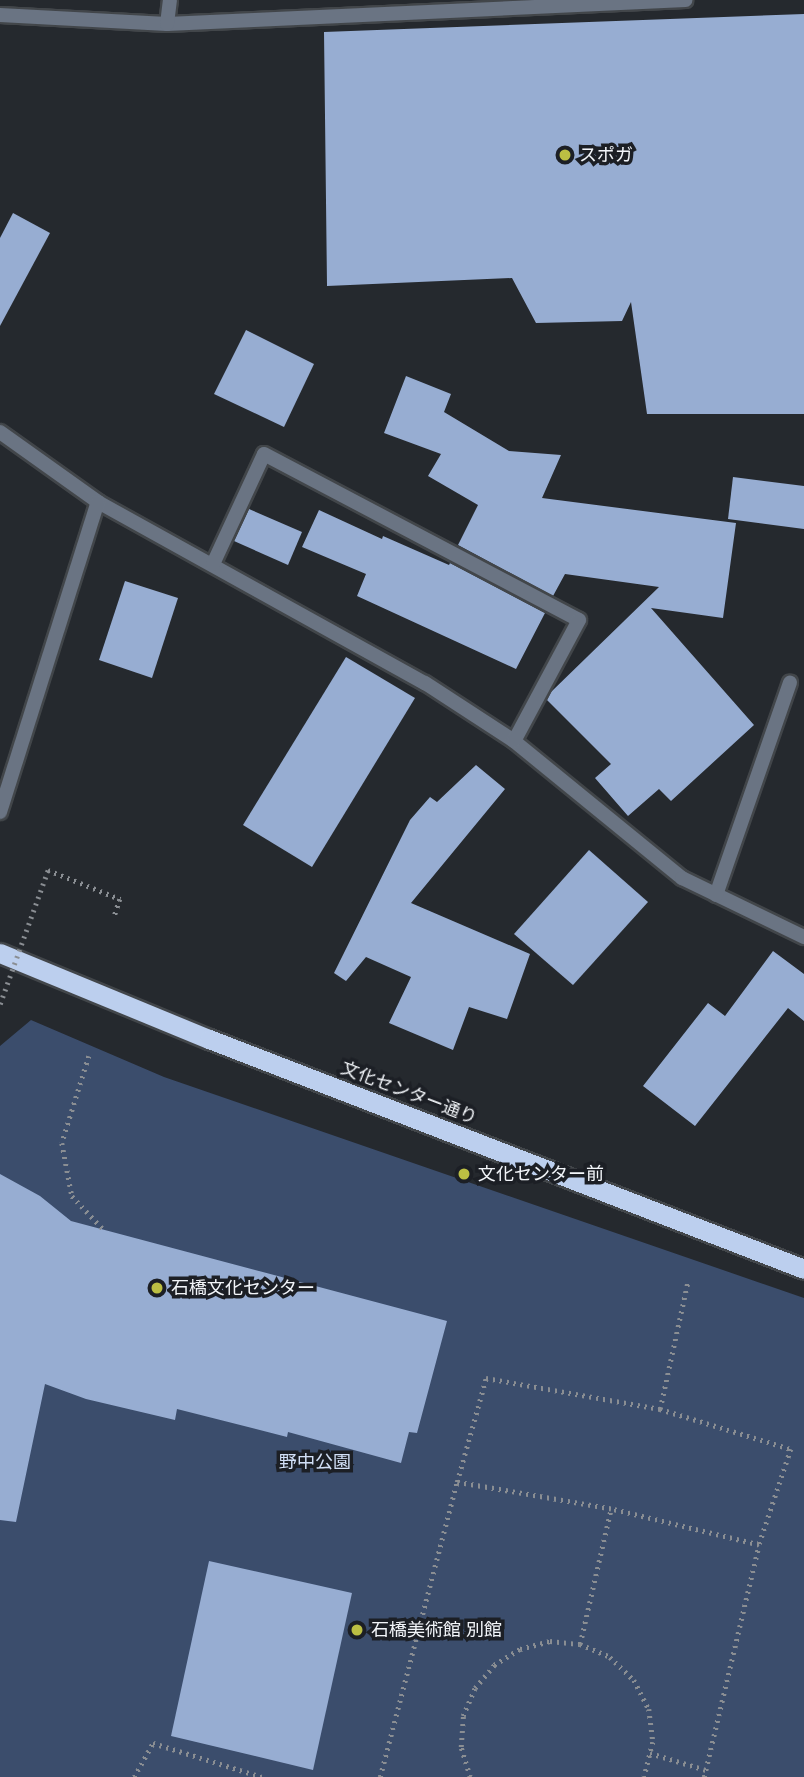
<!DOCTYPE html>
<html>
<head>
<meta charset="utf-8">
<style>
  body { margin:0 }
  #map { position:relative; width:804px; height:1777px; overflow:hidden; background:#25292e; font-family:Inter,"Noto Sans JP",sans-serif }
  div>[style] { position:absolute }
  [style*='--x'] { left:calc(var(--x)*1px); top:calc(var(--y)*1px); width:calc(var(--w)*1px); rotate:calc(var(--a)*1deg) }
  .green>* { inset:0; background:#3b4d6c }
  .building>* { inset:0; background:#97add2 }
  .path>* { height:4.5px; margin-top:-2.25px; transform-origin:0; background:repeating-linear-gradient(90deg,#8a8e93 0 2px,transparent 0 7px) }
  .roads { filter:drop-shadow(2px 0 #42464a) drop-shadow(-2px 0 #42464a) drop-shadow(0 2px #42464a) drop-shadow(0 -2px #42464a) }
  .minor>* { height:14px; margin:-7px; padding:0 7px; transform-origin:7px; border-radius:7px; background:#6a7483 }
  .trunk>* { height:19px; margin:-9.5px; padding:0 9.5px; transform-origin:9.5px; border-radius:9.5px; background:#bccfee }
  .path-bridge>* { height:4.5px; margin-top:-2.25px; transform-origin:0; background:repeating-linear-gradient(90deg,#8a8e93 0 2px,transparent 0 7px) }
  .dots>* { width:19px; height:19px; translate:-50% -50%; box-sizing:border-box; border:4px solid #1c1f25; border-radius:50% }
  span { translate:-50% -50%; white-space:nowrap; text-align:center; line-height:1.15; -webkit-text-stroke:7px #1c1f25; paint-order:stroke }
  .poi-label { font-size:18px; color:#f2f5f9 }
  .left { translate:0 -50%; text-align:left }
  .street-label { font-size:18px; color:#f2f5f9 }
  .park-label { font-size:18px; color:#d2e0f7 }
</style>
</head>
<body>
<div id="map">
  <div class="green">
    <i style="clip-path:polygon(31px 1020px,164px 1077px,804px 1298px,804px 1777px,0 1777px,0 1046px)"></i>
  </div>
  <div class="building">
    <i style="clip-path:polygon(804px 14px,804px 414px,647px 414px,631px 302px,622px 321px,536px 323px,512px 278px,327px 286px,324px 32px)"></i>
    <i style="clip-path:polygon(13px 213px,50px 233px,0 326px,0 238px)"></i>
    <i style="clip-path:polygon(246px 330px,314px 364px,284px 427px,214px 394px)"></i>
    <i style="clip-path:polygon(406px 376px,451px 394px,444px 412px,509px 451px,561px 455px,542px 498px,736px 523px,723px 618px,651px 608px,754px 725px,671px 801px,659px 789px,628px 816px,595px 778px,611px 764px,547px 700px,551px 692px,659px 587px,565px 574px,553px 596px,458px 545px,478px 505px,428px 476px,441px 454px,384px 433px)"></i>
    <i style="clip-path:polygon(733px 477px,804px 486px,804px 529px,728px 519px)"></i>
    <i style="clip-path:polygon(249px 509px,302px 532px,288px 565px,234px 541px)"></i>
    <i style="clip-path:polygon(319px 510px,382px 539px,383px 536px,449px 565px,450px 563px,545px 613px,516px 669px,357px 596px,366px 574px,302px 547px)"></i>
    <i style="clip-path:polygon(125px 581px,178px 598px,152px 678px,99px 660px)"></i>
    <i style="clip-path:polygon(346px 657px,415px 698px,312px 867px,243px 825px)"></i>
    <i style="clip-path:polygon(476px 765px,505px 789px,411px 903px,530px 954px,507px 1019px,469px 1007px,453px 1050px,389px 1023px,411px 977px,366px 957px,346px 981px,334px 973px,410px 820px,430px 797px,437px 802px)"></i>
    <i style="clip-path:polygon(589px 850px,648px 902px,573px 985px,514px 934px)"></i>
    <i style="clip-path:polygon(773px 951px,804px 974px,804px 1021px,788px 1008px,695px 1126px,643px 1086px,708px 1003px,725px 1016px)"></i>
    <i style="clip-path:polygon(0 1174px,40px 1196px,71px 1221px,447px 1321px,417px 1433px,409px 1432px,401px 1463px,288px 1432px,287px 1437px,177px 1409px,175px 1420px,86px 1399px,45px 1384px,16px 1522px,0 1520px)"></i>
    <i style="clip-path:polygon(209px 1561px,352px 1593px,313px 1770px,171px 1736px)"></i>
  </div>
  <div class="path">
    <i style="--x:48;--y:870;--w:78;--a:21.9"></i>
    <i style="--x:120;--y:899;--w:20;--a:108"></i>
    <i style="--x:89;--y:1056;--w:91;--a:107.2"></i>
    <i style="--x:62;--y:1143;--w:54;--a:79.3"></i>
    <i style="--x:72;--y:1196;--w:47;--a:46.7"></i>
    <i style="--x:486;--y:1378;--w:177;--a:10.1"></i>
    <i style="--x:660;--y:1409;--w:137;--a:17"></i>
    <i style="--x:791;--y:1449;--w:101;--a:108.4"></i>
    <i style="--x:759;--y:1545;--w:152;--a:-166.3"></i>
    <i style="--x:611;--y:1509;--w:156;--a:-170.1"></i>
    <i style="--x:457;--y:1482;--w:108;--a:-74.4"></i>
    <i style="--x:660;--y:1409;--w:131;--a:-77.7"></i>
    <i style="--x:580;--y:1644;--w:139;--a:-77.1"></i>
    <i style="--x:650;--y:1753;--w:59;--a:16.9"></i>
    <i style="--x:134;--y:1777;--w:39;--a:-61"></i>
    <i style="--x:153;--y:1743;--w:114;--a:17.3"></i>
    <i style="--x:380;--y:1777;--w:305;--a:-75.4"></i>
    <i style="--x:470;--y:1777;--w:31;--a:-107"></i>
    <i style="--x:461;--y:1747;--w:31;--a:-86"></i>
    <i style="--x:463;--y:1716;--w:30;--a:-67"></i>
    <i style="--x:475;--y:1688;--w:30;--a:-50"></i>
    <i style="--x:494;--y:1665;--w:31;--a:-32"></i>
    <i style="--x:520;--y:1649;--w:31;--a:-15"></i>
    <i style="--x:550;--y:1641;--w:30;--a:6"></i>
    <i style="--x:580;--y:1644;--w:33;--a:23"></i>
    <i style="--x:610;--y:1657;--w:33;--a:44"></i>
    <i style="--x:634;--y:1680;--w:33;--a:63"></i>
    <i style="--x:649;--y:1709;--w:33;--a:83"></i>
    <i style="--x:653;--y:1742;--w:36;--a:104"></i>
    <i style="--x:704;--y:1777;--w:238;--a:-76.7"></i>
  </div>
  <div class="roads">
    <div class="minor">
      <i style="--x:0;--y:15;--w:167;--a:3.1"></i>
      <i style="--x:167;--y:24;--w:519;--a:-2.65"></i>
      <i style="--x:167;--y:24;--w:24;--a:-83"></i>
      <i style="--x:0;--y:432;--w:120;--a:35.5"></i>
      <i style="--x:98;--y:502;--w:374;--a:29"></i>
      <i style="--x:425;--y:683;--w:106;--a:33.1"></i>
      <i style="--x:514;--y:741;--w:217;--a:39.2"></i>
      <i style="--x:682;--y:878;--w:136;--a:25.8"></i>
      <i style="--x:213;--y:564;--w:121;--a:-65.1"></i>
      <i style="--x:264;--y:454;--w:356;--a:27.8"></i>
      <i style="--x:579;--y:620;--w:137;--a:118.2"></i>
      <i style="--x:0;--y:812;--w:325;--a:-72.5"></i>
      <i style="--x:716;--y:895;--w:225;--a:-70.8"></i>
    </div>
    <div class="trunk">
      <i style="--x:0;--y:953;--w:226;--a:22.4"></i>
      <i style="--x:209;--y:1039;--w:638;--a:21.13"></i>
    </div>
  </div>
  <div class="path-bridge">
    <i style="--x:0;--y:1004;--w:142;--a:-70.3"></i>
  </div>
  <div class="dots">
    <i style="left:565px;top:155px;background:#bcbf43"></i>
    <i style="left:464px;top:1174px;background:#bcbf43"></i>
    <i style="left:157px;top:1288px;background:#bcbf43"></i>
    <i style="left:357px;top:1630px;background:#bcbf43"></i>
  </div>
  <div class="poi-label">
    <span class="left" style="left:579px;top:155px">スポガ</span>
    <span class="left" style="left:478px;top:1174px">文化センター前</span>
    <span class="left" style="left:171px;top:1288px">石橋文化センター</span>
    <span class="left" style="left:371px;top:1630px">石橋美術館 別館</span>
  </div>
  <div class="street-label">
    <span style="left:409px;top:1093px;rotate:21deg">文化センター通り</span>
  </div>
  <div class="park-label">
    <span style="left:315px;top:1462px">野中公園</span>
  </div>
</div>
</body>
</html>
